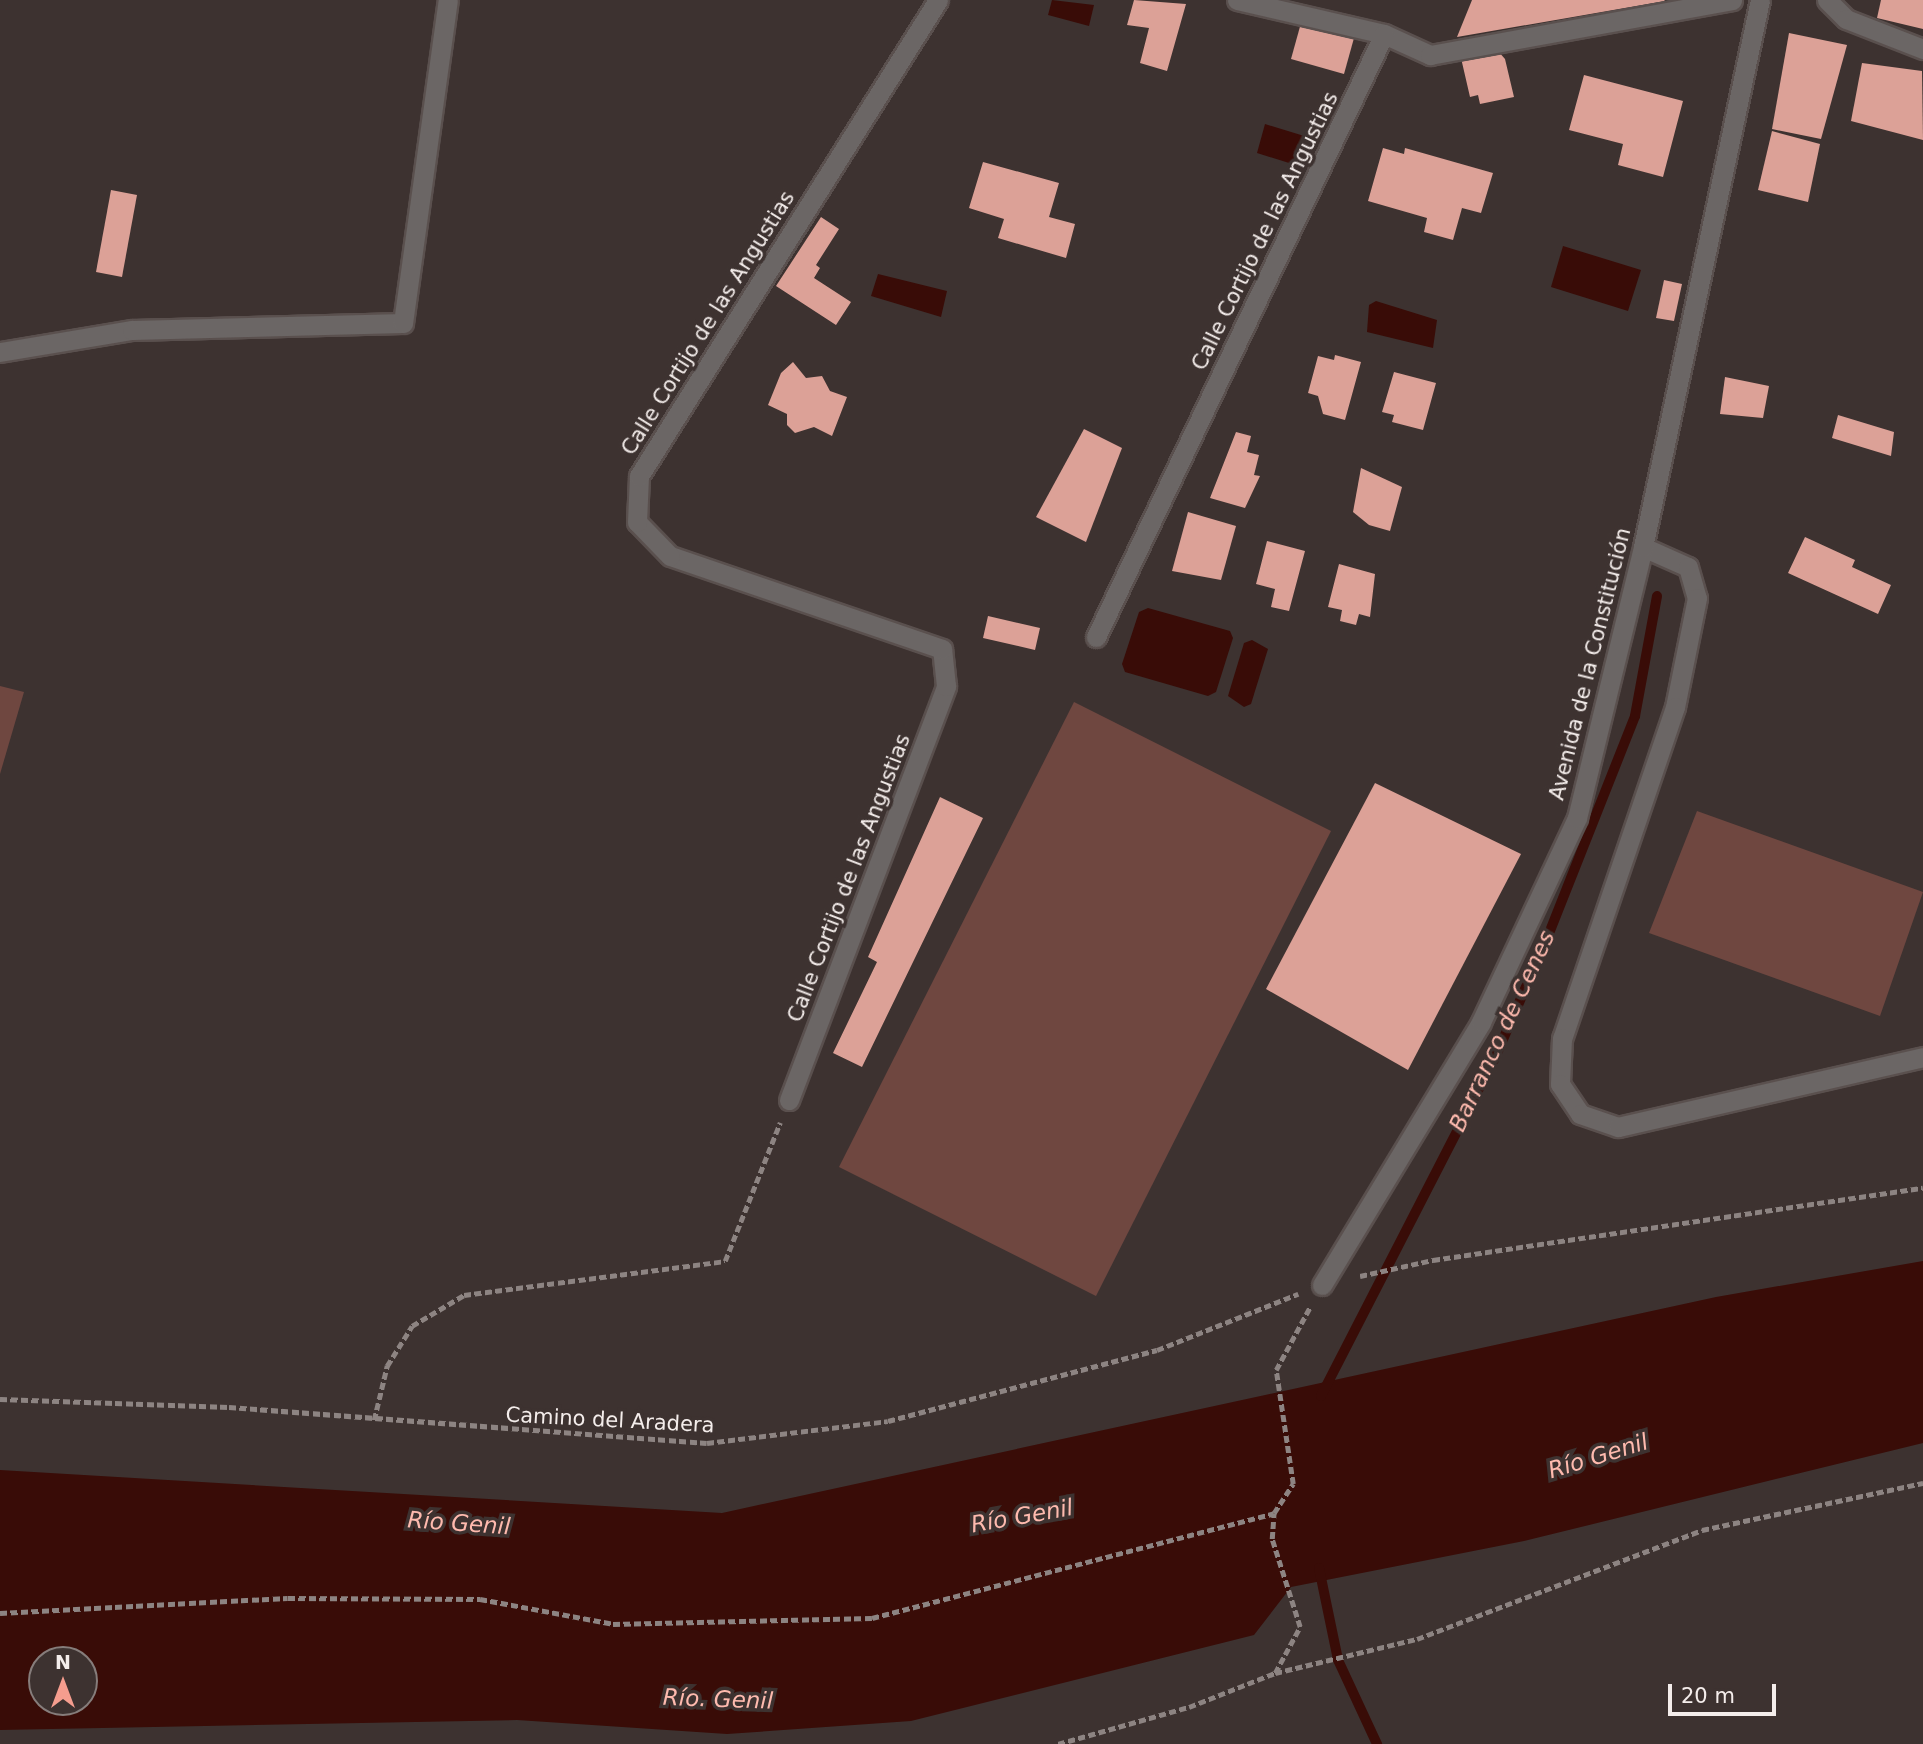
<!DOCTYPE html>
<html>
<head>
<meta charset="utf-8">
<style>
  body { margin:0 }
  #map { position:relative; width:1923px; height:1744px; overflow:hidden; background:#3d3230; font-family:"DejaVu Sans",sans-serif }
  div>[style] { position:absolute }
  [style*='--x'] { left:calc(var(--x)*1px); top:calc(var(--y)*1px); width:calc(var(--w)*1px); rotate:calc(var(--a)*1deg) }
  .green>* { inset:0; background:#6f4740 }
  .water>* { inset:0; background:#390c07 }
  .stream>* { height:10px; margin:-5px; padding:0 5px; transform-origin:5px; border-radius:5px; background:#390c07 }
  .building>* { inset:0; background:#dca197 }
  .path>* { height:4.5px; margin-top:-2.25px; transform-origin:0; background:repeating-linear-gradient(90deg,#8d8482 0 7px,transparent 0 10.5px) }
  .roads { filter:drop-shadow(2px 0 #5a504e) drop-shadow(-2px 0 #5a504e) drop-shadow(0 2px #5a504e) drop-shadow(0 -2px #5a504e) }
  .minor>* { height:19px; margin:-9.5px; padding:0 9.5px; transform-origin:9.5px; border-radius:9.5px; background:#6b6665 }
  span { translate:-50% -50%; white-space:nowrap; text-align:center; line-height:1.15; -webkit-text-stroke:7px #3d3230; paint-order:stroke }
  .street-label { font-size:21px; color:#f4edeb }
  .water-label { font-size:23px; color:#febaae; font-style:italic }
  .north { position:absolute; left:28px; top:1646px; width:70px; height:70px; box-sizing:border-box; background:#3d3230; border:2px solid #867d7b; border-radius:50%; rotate:0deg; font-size:19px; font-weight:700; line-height:28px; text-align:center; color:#f4edeb }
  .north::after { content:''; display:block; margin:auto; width:24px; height:32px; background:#f59d8e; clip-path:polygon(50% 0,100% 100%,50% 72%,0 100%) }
  .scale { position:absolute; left:1668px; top:1684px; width:108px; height:32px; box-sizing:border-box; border:4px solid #f4edeb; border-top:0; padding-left:9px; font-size:21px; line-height:24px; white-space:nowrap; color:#f4edeb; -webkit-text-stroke:5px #3d3230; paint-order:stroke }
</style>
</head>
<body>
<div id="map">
  <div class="green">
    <i style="clip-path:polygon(0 686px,24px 692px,0 774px)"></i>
    <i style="clip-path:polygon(1074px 702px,1331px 831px,1096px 1296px,839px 1167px)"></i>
    <i style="clip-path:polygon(1697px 811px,1923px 892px,1880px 1016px,1649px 933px)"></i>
  </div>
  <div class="water">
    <i style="clip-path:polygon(1052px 0,1094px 5px,1089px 26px,1048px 15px)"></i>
    <i style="clip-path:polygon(1265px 124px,1314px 139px,1305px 168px,1257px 153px)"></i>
    <i style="clip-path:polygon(1563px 246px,1641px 270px,1628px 311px,1551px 287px)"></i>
    <i style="clip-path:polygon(878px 274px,947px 291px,941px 317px,871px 296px)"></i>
    <i style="clip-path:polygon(1376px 301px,1437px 320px,1433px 348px,1367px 332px,1369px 305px)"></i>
    <i style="clip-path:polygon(1148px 608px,1230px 631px,1233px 638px,1216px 692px,1208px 696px,1125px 672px,1122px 664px,1139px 612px)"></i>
    <i style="clip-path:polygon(1252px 640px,1268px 649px,1251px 704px,1244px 707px,1228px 696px,1244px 643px)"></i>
    <i style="clip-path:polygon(evenodd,1923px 1261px,1923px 1443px,1524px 1541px,1291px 1587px,1254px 1635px,911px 1721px,727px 1734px,517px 1720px,0 1730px,0 1470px,722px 1513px,1716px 1297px,1923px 1261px,42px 1660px,84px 1660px,84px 1702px,42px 1702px,42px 1660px)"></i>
  </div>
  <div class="stream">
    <i style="--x:1321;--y:1396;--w:378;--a:-62.8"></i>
    <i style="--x:1494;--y:1060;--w:130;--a:-66.4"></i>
    <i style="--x:1546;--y:941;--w:242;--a:-68.4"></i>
    <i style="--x:1635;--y:716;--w:122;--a:-79.6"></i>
    <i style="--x:1319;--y:1568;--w:94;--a:78.3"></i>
    <i style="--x:1338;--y:1660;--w:93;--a:65.1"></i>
  </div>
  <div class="building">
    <i style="clip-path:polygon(1134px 0,1186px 4px,1167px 71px,1140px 63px,1149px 28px,1127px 25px)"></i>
    <i style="clip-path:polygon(1472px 0,1664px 0,1665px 1px,1457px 37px)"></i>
    <i style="clip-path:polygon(1881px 0,1923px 0,1923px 29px,1877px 18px)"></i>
    <i style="clip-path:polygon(1301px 23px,1354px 38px,1344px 74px,1291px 59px)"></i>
    <i style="clip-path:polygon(1789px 33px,1847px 45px,1821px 139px,1772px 129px)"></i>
    <i style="clip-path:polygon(1498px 51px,1505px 59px,1514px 97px,1480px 104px,1478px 95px,1470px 97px,1461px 58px)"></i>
    <i style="clip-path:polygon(1862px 63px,1922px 71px,1923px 140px,1851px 121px)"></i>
    <i style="clip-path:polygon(1584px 75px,1683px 101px,1663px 177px,1618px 165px,1623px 144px,1569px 130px)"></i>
    <i style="clip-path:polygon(1772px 131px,1820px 144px,1808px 202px,1758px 190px)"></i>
    <i style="clip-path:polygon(1383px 148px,1404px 154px,1405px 148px,1493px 173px,1481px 213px,1462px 208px,1453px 240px,1424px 232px,1427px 218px,1368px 201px)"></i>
    <i style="clip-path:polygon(983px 162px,1059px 183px,1049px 217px,1075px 224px,1066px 258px,998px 238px,1004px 219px,969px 208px)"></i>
    <i style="clip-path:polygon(111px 190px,137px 195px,122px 277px,96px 272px)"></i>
    <i style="clip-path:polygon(821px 217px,839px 229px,816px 265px,820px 268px,814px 278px,851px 302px,836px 325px,776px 286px)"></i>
    <i style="clip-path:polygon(1664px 280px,1682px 284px,1674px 321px,1656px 318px)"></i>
    <i style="clip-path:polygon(1335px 355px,1361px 362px,1345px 420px,1323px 414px,1318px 396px,1308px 393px,1318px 356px,1334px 360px)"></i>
    <i style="clip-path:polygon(793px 362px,806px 378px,822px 376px,830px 391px,847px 397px,832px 436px,814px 427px,795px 433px,787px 425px,787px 414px,768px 405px,781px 373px)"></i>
    <i style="clip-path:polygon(1394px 372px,1436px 383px,1423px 430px,1392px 422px,1394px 415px,1382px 412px)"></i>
    <i style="clip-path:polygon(1725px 377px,1769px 386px,1763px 418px,1720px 414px)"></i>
    <i style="clip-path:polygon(1838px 415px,1894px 432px,1891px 456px,1832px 438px)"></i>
    <i style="clip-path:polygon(1084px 429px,1122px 448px,1086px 542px,1036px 517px)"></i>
    <i style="clip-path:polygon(1236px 432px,1251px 436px,1247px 452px,1259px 455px,1254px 475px,1260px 476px,1245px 508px,1210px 498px)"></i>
    <i style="clip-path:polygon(1361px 468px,1402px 487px,1390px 531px,1369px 525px,1353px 512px)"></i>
    <i style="clip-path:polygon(1188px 512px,1236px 526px,1221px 580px,1172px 571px)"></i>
    <i style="clip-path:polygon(1805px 537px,1855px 560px,1852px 567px,1891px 585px,1878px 614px,1788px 573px)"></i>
    <i style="clip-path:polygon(1267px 541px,1305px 551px,1289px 611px,1271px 607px,1275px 589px,1256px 584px)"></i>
    <i style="clip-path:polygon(1339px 564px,1375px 574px,1370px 617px,1359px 614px,1356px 625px,1340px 621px,1342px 610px,1328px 607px)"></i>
    <i style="clip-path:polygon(988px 616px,1040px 628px,1035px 650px,983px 638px)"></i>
    <i style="clip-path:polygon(1375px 783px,1521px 854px,1408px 1070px,1266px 989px)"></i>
    <i style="clip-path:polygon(940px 797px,983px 818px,862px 1067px,833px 1053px,877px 962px,868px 957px)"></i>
  </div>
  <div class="path">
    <i style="--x:1360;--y:1276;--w:75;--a:-12.4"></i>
    <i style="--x:1433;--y:1260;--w:495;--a:-8.4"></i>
    <i style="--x:0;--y:1399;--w:229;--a:2"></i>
    <i style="--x:229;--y:1407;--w:479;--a:4.3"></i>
    <i style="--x:707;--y:1443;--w:182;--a:-6.9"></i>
    <i style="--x:888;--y:1421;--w:278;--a:-14.8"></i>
    <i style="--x:1157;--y:1350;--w:152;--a:-21.7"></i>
    <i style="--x:374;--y:1420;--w:56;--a:-76.5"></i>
    <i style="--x:387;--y:1366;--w:47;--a:-58"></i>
    <i style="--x:412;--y:1326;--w:61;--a:-30.8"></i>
    <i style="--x:464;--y:1295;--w:263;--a:-7.4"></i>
    <i style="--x:725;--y:1261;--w:149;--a:-68.3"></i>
    <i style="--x:0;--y:1613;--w:288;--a:-3"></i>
    <i style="--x:288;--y:1598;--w:192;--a:0.3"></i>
    <i style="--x:480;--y:1599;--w:135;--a:10.6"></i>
    <i style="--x:613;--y:1624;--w:259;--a:-1.3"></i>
    <i style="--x:872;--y:1618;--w:415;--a:-14.6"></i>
    <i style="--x:1275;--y:1673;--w:52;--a:-61.5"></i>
    <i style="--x:1300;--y:1627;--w:92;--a:-107.7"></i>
    <i style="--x:1272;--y:1539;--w:26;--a:-86"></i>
    <i style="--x:1274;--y:1513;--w:35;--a:-57"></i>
    <i style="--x:1293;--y:1484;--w:115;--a:-98.5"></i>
    <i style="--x:1276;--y:1370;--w:72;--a:-61.6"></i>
    <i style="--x:1058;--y:1744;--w:136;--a:-15.8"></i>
    <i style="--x:1189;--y:1707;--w:92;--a:-21.6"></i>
    <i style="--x:1275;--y:1673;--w:146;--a:-13.5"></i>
    <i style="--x:1417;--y:1639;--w:305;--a:-20.9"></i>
    <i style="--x:1702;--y:1530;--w:226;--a:-12"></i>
  </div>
  <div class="roads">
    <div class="minor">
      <i style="--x:1237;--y:0;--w:151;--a:13"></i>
      <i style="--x:1384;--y:34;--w:51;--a:24.5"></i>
      <i style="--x:1430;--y:55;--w:307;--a:-10.3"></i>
      <i style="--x:1827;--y:0;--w:27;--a:45"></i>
      <i style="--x:1846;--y:19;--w:83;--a:21.3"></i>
      <i style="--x:0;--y:352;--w:134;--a:-9.5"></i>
      <i style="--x:132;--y:330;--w:271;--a:-1.5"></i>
      <i style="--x:403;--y:323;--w:326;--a:-82.1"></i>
      <i style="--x:1643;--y:547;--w:49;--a:24"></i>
      <i style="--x:1688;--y:567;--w:32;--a:74"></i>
      <i style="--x:1697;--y:598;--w:111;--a:101.4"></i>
      <i style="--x:1675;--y:707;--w:350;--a:108.8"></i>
      <i style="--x:1562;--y:1038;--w:46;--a:92.5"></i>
      <i style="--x:1560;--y:1084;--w:36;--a:56"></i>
      <i style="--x:1580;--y:1114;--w:40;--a:18.9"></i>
      <i style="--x:1618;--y:1127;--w:313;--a:-12.9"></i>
      <i style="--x:1096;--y:637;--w:668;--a:-64.47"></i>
      <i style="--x:789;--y:1100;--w:443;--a:-69.2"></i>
      <i style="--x:946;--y:686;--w:37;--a:-96"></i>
      <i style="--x:942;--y:649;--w:287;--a:-161.1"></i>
      <i style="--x:670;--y:556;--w:47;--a:-134.1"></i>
      <i style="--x:637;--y:522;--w:46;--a:-87.5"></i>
      <i style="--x:639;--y:476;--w:562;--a:-57.86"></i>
      <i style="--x:1322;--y:1285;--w:307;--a:-58.8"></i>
      <i style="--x:1481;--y:1022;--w:225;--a:-64.8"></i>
      <i style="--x:1577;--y:818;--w:279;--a:-76.3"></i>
      <i style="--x:1643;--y:547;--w:559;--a:-77.93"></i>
    </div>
  </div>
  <div class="street-label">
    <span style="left:1265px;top:231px;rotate:-64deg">Calle Cortijo de las Angustias</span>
    <span style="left:708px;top:323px;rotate:-58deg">Calle Cortijo de las Angustias</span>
    <span style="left:1590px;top:664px;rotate:-76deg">Avenida de la Constitución</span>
    <span style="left:849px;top:878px;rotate:-69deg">Calle Cortijo de las Angustias</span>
    <span style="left:610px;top:1420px;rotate:3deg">Camino del Aradera</span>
  </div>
  <div class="water-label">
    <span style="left:1502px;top:1031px;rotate:-65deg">Barranco de Cenes</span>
    <span style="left:1598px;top:1456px;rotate:-17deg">Río Genil</span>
    <span style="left:1022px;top:1516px;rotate:-10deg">Río Genil</span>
    <span style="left:459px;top:1523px;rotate:4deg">Río Genil</span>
    <span style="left:718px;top:1699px;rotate:2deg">Río. Genil</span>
  </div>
  <div class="north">N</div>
  <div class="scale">20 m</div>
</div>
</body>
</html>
